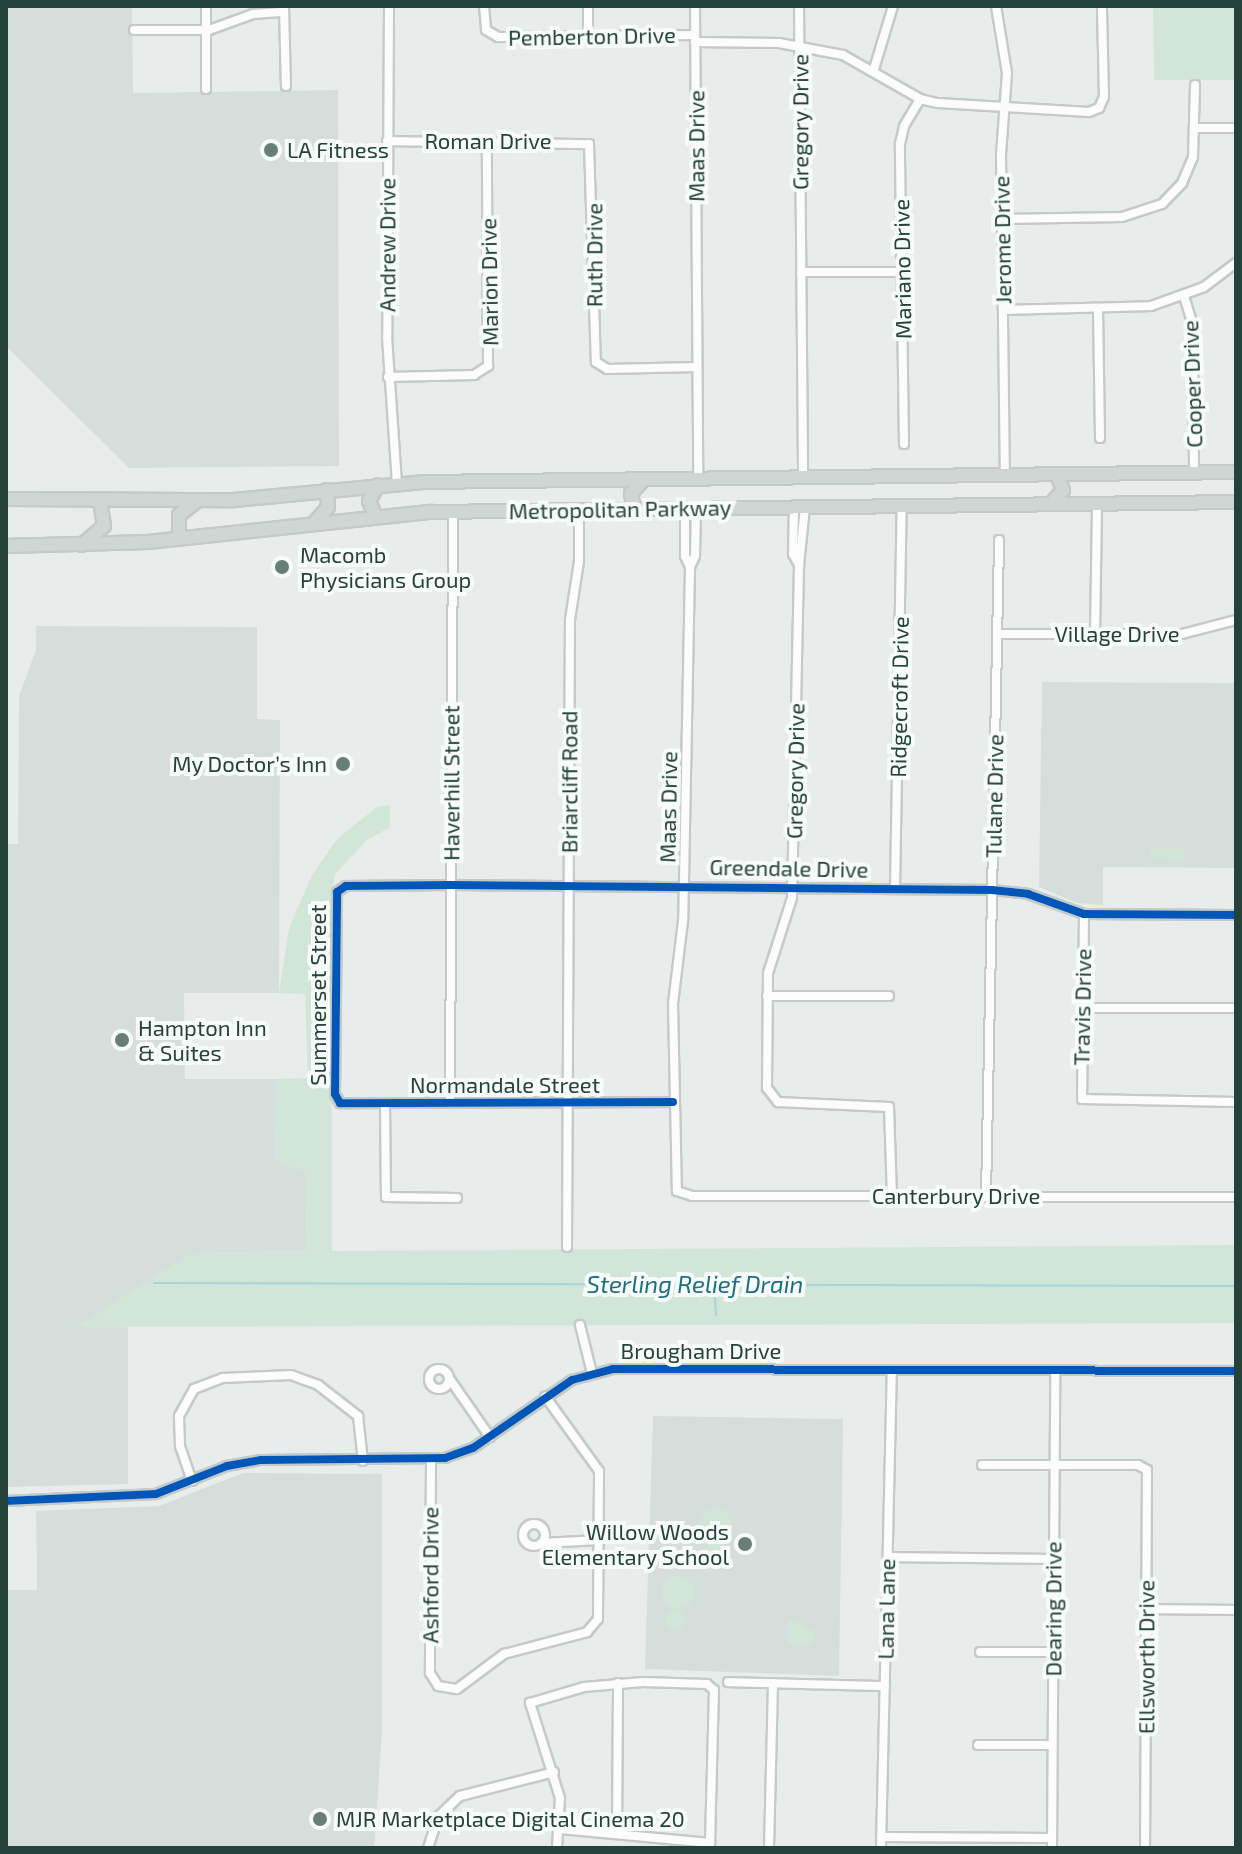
<!DOCTYPE html>
<html>
<head>
<meta charset="utf-8">
<style>
  body { margin:0 }
  #map { position:relative; width:1242px; height:1854px; overflow:hidden; background:#e8edeb; font-family:"Exo 2",sans-serif }
  div>[style] { position:absolute }
  [style*='--x'] { left:calc(var(--x)*1px); top:calc(var(--y)*1px); width:calc(var(--w)*1px); rotate:calc(var(--a)*1deg) }
  .built>* { inset:0; background:#d6dedb }
  .green>* { inset:0; background:#d1e6d8 }
  .round { border-radius:50% }
  .stream>* { height:2px; margin:-1px; padding:0 1px; transform-origin:1px; border-radius:1px; background:#a9d4db }
  .roads { filter:drop-shadow(2px 0 #c5cac8) drop-shadow(-2px 0 #c5cac8) drop-shadow(0 2px #c5cac8) drop-shadow(0 -2px #c5cac8) }
  .street>* { height:8px; margin:-4px; padding:0 4px; transform-origin:4px; border-radius:4px; background:#fcfcfc }
  .street>.ring { margin:-4px; padding:0; box-sizing:content-box; background:none; border:8px solid #fcfcfc; border-radius:50% }
  .primary>* { height:12px; margin:-6px; padding:0 6px; transform-origin:6px; border-radius:6px; background:#cfd7d5 }
  .cycleway>* { height:8px; margin:-4px; padding:0 4px; transform-origin:4px; border-radius:4px; background:#0057b8 }
  .dots>* { width:22px; height:22px; translate:-50% -50%; box-sizing:border-box; border:4px solid #f7fbf9; border-radius:50% }
  span { translate:-50% -50%; white-space:nowrap; text-align:center; line-height:1.15; -webkit-text-stroke:8px #f7fbf9; paint-order:stroke }
  .street-label { font-size:22px; color:#24423a }
  .poi-label { font-size:22px; color:#24423a }
  .left { translate:0 -50%; text-align:left }
  .right { translate:-100% -50%; text-align:right }
  .water-label { font-size:24px; color:#1c6f80; font-style:italic }
  .frame { position:absolute; inset:0; border:8px solid #24423a; pointer-events:none }
</style>
</head>
<body>
<div id="map">
  <div class="built">
    <i style="clip-path:polygon(6px 6px,132px 6px,133px 93px,338px 90px,339px 466px,129px 468px,6px 346px)"></i>
    <i style="clip-path:polygon(36px 626px,257px 627px,257px 719px,280px 720px,279px 993px,184px 993px,185px 1079px,277px 1079px,275px 1159px,307px 1173px,306px 1251px,193px 1253px,78px 1327px,128px 1327px,128px 1484px,6px 1487px,6px 844px,18px 844px,19px 696px,36px 650px)"></i>
    <i style="clip-path:polygon(1042px 682px,1236px 683px,1236px 868px,1103px 867px,1103px 905px,1077px 903px,1039px 887px)"></i>
    <i style="clip-path:polygon(653px 1416px,843px 1419px,839px 1676px,645px 1669px)"></i>
    <i style="clip-path:polygon(243px 1473px,382px 1474px,382px 1732px,374px 1848px,6px 1848px,6px 1590px,37px 1590px,36px 1511px,159px 1506px)"></i>
  </div>
  <div class="green">
    <i style="clip-path:polygon(1153px 6px,1236px 6px,1236px 80px,1154px 80px)"></i>
    <i style="clip-path:polygon(390px 805px,390px 827px,367px 840px,335px 874px,332px 892px,332px 1251px,1236px 1245px,1236px 1323px,76px 1327px,193px 1253px,306px 1251px,307px 1173px,275px 1159px,277px 1079px,308px 1078px,305px 994px,279px 993px,289px 928px,312px 875px,337px 839px,377px 807px)"></i>
    <i style="clip-path:polygon(1150px 849px,1184px 849px,1184px 860px,1150px 859px)"></i>
    <i class="round" style="left:699px;top:1508px;width:32px;height:32px"></i>
    <i class="round" style="left:706px;top:1542px;width:20px;height:20px"></i>
    <i class="round" style="left:662px;top:1576px;width:32px;height:32px"></i>
    <i class="round" style="left:665px;top:1610px;width:20px;height:20px"></i>
    <i style="clip-path:polygon(794px 1620px,814px 1632px,812px 1645px,787px 1644px,788px 1621px)"></i>
  </div>
  <div class="stream">
    <i style="--x:154;--y:1283;--w:1082;--a:0.16"></i>
    <i style="--x:714;--y:1285;--w:30;--a:86"></i>
  </div>
  <div class="roads">
    <div class="street">
      <i style="--x:284;--y:6;--w:80;--a:88.6"></i>
      <i style="--x:389;--y:6;--w:331;--a:90.3"></i>
      <i style="--x:387;--y:337;--w:145;--a:86.1"></i>
      <i style="--x:484;--y:6;--w:24;--a:85"></i>
      <i style="--x:486;--y:30;--w:14;--a:30"></i>
      <i style="--x:498;--y:37;--w:197;--a:-0.6"></i>
      <i style="--x:588;--y:6;--w:29;--a:90"></i>
      <i style="--x:695;--y:6;--w:473;--a:89.6"></i>
      <i style="--x:799;--y:6;--w:472;--a:89.5"></i>
      <i style="--x:996;--y:6;--w:68;--a:80.7"></i>
      <i style="--x:1007;--y:73;--w:82;--a:94.2"></i>
      <i style="--x:1001;--y:155;--w:320;--a:89.3"></i>
      <i style="--x:134;--y:30;--w:75;--a:0"></i>
      <i style="--x:209;--y:30;--w:47;--a:-20"></i>
      <i style="--x:253;--y:14;--w:31;--a:-4"></i>
      <i style="--x:695;--y:42;--w:84;--a:0.7"></i>
      <i style="--x:779;--y:43;--w:65;--a:10.6"></i>
      <i style="--x:843;--y:55;--w:89;--a:29.7"></i>
      <i style="--x:920;--y:99;--w:18;--a:13"></i>
      <i style="--x:938;--y:103;--w:151;--a:3.4"></i>
      <i style="--x:1089;--y:112;--w:11;--a:-22"></i>
      <i style="--x:1099;--y:108;--w:12;--a:-66"></i>
      <i style="--x:1104;--y:97;--w:91;--a:-91.3"></i>
      <i style="--x:874;--y:69;--w:66;--a:-73.2"></i>
      <i style="--x:206;--y:89;--w:83;--a:-90"></i>
      <i style="--x:1196;--y:128;--w:40;--a:0"></i>
      <i style="--x:387;--y:141;--w:202;--a:0.9"></i>
      <i style="--x:589;--y:144;--w:218;--a:88.2"></i>
      <i style="--x:596;--y:362;--w:13;--a:32"></i>
      <i style="--x:607;--y:369;--w:90;--a:-1.3"></i>
      <i style="--x:1002;--y:219;--w:120;--a:-1"></i>
      <i style="--x:1122;--y:217;--w:42;--a:-18"></i>
      <i style="--x:1162;--y:204;--w:29;--a:-46"></i>
      <i style="--x:1182;--y:183;--w:28;--a:-67"></i>
      <i style="--x:1193;--y:157;--w:72;--a:-88.4"></i>
      <i style="--x:801;--y:272;--w:101;--a:0"></i>
      <i style="--x:1184;--y:296;--w:31;--a:73"></i>
      <i style="--x:1193;--y:326;--w:147;--a:89.6"></i>
      <i style="--x:1098;--y:309;--w:129;--a:89.1"></i>
      <i style="--x:1003;--y:310;--w:148;--a:-1.5"></i>
      <i style="--x:1151;--y:306;--w:56;--a:-19.7"></i>
      <i style="--x:1204;--y:287;--w:40;--a:-37"></i>
      <i style="--x:388;--y:377;--w:86;--a:-1.3"></i>
      <i style="--x:474;--y:375;--w:17;--a:-33"></i>
      <i style="--x:488;--y:366;--w:225;--a:-90.3"></i>
      <i style="--x:904;--y:444;--w:300;--a:-90.8"></i>
      <i style="--x:900;--y:144;--w:18;--a:-77"></i>
      <i style="--x:904;--y:126;--w:31;--a:-59"></i>
      <i style="--x:794;--y:507;--w:47;--a:91.2"></i>
      <i style="--x:793;--y:554;--w:13;--a:61"></i>
      <i style="--x:805;--y:507;--w:58;--a:95.9"></i>
      <i style="--x:799;--y:565;--w:333;--a:91.2"></i>
      <i style="--x:792;--y:898;--w:79;--a:107.7"></i>
      <i style="--x:768;--y:973;--w:115;--a:90.5"></i>
      <i style="--x:767;--y:1088;--w:18;--a:52"></i>
      <i style="--x:778;--y:1102;--w:111;--a:2.6"></i>
      <i style="--x:889;--y:1107;--w:89;--a:88.1"></i>
      <i style="--x:685;--y:509;--w:47;--a:90"></i>
      <i style="--x:685;--y:556;--w:12;--a:66"></i>
      <i style="--x:696;--y:509;--w:47;--a:91.2"></i>
      <i style="--x:695;--y:556;--w:12;--a:114"></i>
      <i style="--x:690;--y:567;--w:354;--a:91.1"></i>
      <i style="--x:683;--y:921;--w:84;--a:96.9"></i>
      <i style="--x:673;--y:1004;--w:187;--a:88.8"></i>
      <i style="--x:677;--y:1191;--w:16;--a:18"></i>
      <i style="--x:692;--y:1196;--w:544;--a:0.11"></i>
      <i style="--x:997;--y:634;--w:185;--a:0"></i>
      <i style="--x:1182;--y:634;--w:56;--a:-14.5"></i>
      <i style="--x:1095;--y:635;--w:132;--a:-89.1"></i>
      <i style="--x:895;--y:888;--w:382;--a:-89"></i>
      <i style="--x:1084;--y:914;--w:185;--a:90.6"></i>
      <i style="--x:1082;--y:1099;--w:154;--a:1.1"></i>
      <i style="--x:767;--y:996;--w:122;--a:0"></i>
      <i style="--x:1083;--y:1008;--w:153;--a:0"></i>
      <i style="--x:673;--y:1102;--w:333;--a:179.8"></i>
      <i style="--x:340;--y:1103;--w:10;--a:-119"></i>
      <i style="--x:335;--y:1094;--w:202;--a:-89.4"></i>
      <i style="--x:337;--y:892;--w:11;--a:-34"></i>
      <i style="--x:346;--y:886;--w:105;--a:-0.5"></i>
      <i style="--x:451;--y:885;--w:541;--a:0.53"></i>
      <i style="--x:992;--y:890;--w:36;--a:6"></i>
      <i style="--x:1028;--y:894;--w:59;--a:19.7"></i>
      <i style="--x:1084;--y:914;--w:152;--a:0.4"></i>
      <i style="--x:450;--y:1103;--w:592;--a:-89.71"></i>
      <i style="--x:385;--y:1104;--w:93;--a:89.4"></i>
      <i style="--x:386;--y:1197;--w:71;--a:0.8"></i>
      <i style="--x:986;--y:1196;--w:656;--a:-88.86"></i>
      <i style="--x:567;--y:1247;--w:627;--a:-89.73"></i>
      <i style="--x:570;--y:620;--w:60;--a:-81.3"></i>
      <i style="--x:579;--y:561;--w:52;--a:-90"></i>
      <i style="--x:580;--y:1325;--w:49;--a:76"></i>
      <i class="ring" style="left:429px;top:1369px;width:12px;height:12px"></i>
      <i style="--x:449;--y:1378;--w:72;--a:55.2"></i>
      <i style="--x:431;--y:1461;--w:212;--a:90.3"></i>
      <i style="--x:430;--y:1673;--w:15;--a:58"></i>
      <i style="--x:438;--y:1686;--w:19;--a:9"></i>
      <i style="--x:457;--y:1689;--w:59;--a:-36.7"></i>
      <i style="--x:504;--y:1654;--w:86;--a:-14.8"></i>
      <i style="--x:587;--y:1632;--w:17;--a:-50"></i>
      <i style="--x:598;--y:1619;--w:148;--a:-89.6"></i>
      <i style="--x:599;--y:1471;--w:92;--a:-125.8"></i>
      <i style="--x:982;--y:1465;--w:156;--a:0"></i>
      <i style="--x:1138;--y:1465;--w:10;--a:29"></i>
      <i style="--x:1147;--y:1470;--w:378;--a:90.3"></i>
      <i style="--x:192;--y:1481;--w:37;--a:-109"></i>
      <i style="--x:180;--y:1446;--w:30;--a:-92"></i>
      <i style="--x:179;--y:1416;--w:31;--a:-61"></i>
      <i style="--x:194;--y:1389;--w:31;--a:-21"></i>
      <i style="--x:223;--y:1378;--w:68;--a:-2.5"></i>
      <i style="--x:291;--y:1375;--w:29;--a:20"></i>
      <i style="--x:318;--y:1385;--w:51;--a:37.8"></i>
      <i style="--x:358;--y:1416;--w:45;--a:83.7"></i>
      <i style="--x:6;--y:1501;--w:150;--a:-2.7"></i>
      <i style="--x:156;--y:1494;--w:76;--a:-21.5"></i>
      <i style="--x:227;--y:1466;--w:35;--a:-10"></i>
      <i style="--x:261;--y:1460;--w:184;--a:-0.6"></i>
      <i style="--x:445;--y:1458;--w:30;--a:-20"></i>
      <i style="--x:473;--y:1448;--w:120;--a:-34.5"></i>
      <i style="--x:572;--y:1380;--w:42;--a:-15"></i>
      <i style="--x:613;--y:1369;--w:623;--a:0.18"></i>
      <i class="ring" style="left:523px;top:1524px;width:14px;height:14px"></i>
      <i style="--x:542;--y:1543;--w:58;--a:-3"></i>
      <i style="--x:888;--y:1557;--w:165;--a:0.7"></i>
      <i style="--x:1146;--y:1609;--w:90;--a:0.6"></i>
      <i style="--x:980;--y:1652;--w:73;--a:0"></i>
      <i style="--x:728;--y:1682;--w:157;--a:1.5"></i>
      <i style="--x:978;--y:1745;--w:74;--a:0"></i>
      <i style="--x:560;--y:1829;--w:151;--a:5.3"></i>
      <i style="--x:617;--y:1834;--w:151;--a:-89.6"></i>
      <i style="--x:881;--y:1837;--w:171;--a:0.3"></i>
      <i style="--x:428;--y:1848;--w:33;--a:-72"></i>
      <i style="--x:438;--y:1817;--w:30;--a:-44"></i>
      <i style="--x:460;--y:1796;--w:97;--a:-14.3"></i>
      <i style="--x:557;--y:1848;--w:50;--a:-86.6"></i>
      <i style="--x:560;--y:1798;--w:100;--a:-107.5"></i>
      <i style="--x:530;--y:1703;--w:56;--a:-16.5"></i>
      <i style="--x:584;--y:1687;--w:59;--a:-4.8"></i>
      <i style="--x:643;--y:1682;--w:64;--a:1.8"></i>
      <i style="--x:707;--y:1684;--w:9;--a:41"></i>
      <i style="--x:714;--y:1690;--w:158;--a:91.5"></i>
      <i style="--x:769;--y:1848;--w:165;--a:-88.6"></i>
      <i style="--x:881;--y:1848;--w:478;--a:-88.7"></i>
      <i style="--x:1052;--y:1848;--w:478;--a:-89.6"></i>
    </div>
    <div class="primary">
      <i style="--x:6;--y:499;--w:228;--a:0.3"></i>
      <i style="--x:234;--y:500;--w:190;--a:-5.4"></i>
      <i style="--x:423;--y:482;--w:813;--a:-0.7"></i>
      <i style="--x:1051;--y:504;--w:18;--a:-49"></i>
      <i style="--x:1063;--y:490;--w:17;--a:-111"></i>
      <i style="--x:634;--y:509;--w:16;--a:-101"></i>
      <i style="--x:631;--y:493;--w:19;--a:-47"></i>
      <i style="--x:375;--y:515;--w:15;--a:-113"></i>
      <i style="--x:369;--y:501;--w:18;--a:-61"></i>
      <i style="--x:316;--y:521;--w:18;--a:-49"></i>
      <i style="--x:328;--y:507;--w:17;--a:-93"></i>
      <i style="--x:179;--y:539;--w:24;--a:-90"></i>
      <i style="--x:179;--y:515;--w:23;--a:-38"></i>
      <i style="--x:82;--y:545;--w:29;--a:-41"></i>
      <i style="--x:104;--y:526;--w:26;--a:-99"></i>
      <i style="--x:6;--y:546;--w:142;--a:-1.6"></i>
      <i style="--x:148;--y:542;--w:285;--a:-6.1"></i>
      <i style="--x:431;--y:512;--w:805;--a:-0.71"></i>
    </div>
  </div>
  <div class="cycleway">
    <i style="--x:673;--y:1102;--w:333;--a:179.8"></i>
    <i style="--x:340;--y:1103;--w:10;--a:-119"></i>
    <i style="--x:335;--y:1094;--w:202;--a:-89.4"></i>
    <i style="--x:337;--y:892;--w:11;--a:-34"></i>
    <i style="--x:346;--y:886;--w:105;--a:-0.5"></i>
    <i style="--x:451;--y:885;--w:541;--a:0.53"></i>
    <i style="--x:992;--y:890;--w:36;--a:6"></i>
    <i style="--x:1028;--y:894;--w:59;--a:19.7"></i>
    <i style="--x:1084;--y:914;--w:152;--a:0.4"></i>
    <i style="--x:6;--y:1501;--w:150;--a:-2.7"></i>
    <i style="--x:156;--y:1494;--w:76;--a:-21.5"></i>
    <i style="--x:227;--y:1466;--w:35;--a:-10"></i>
    <i style="--x:261;--y:1460;--w:184;--a:-0.6"></i>
    <i style="--x:445;--y:1458;--w:30;--a:-20"></i>
    <i style="--x:473;--y:1448;--w:120;--a:-34.5"></i>
    <i style="--x:572;--y:1380;--w:42;--a:-15"></i>
    <i style="--x:613;--y:1369;--w:623;--a:0.18"></i>
  </div>
  <div class="dots">
    <i style="left:271px;top:150px;background:#697e78"></i>
    <i style="left:282px;top:567px;background:#697e78"></i>
    <i style="left:343px;top:764px;background:#697e78"></i>
    <i style="left:122px;top:1040px;background:#697e78"></i>
    <i style="left:745px;top:1544px;background:#697e78"></i>
    <i style="left:320px;top:1819px;background:#697e78"></i>
  </div>
  <div class="street-label">
    <span style="left:592px;top:36px;rotate:-1deg">Pemberton Drive</span>
    <span style="left:800px;top:122px;rotate:-90deg">Gregory Drive</span>
    <span style="left:488px;top:141px">Roman Drive</span>
    <span style="left:696px;top:146px;rotate:-90deg">Maas Drive</span>
    <span style="left:1002px;top:240px;rotate:-91deg">Jerome Drive</span>
    <span style="left:387px;top:245px;rotate:-90deg">Andrew Drive</span>
    <span style="left:594px;top:255px;rotate:-90deg">Ruth Drive</span>
    <span style="left:902px;top:269px;rotate:-91deg">Mariano Drive</span>
    <span style="left:489px;top:282px;rotate:-91deg">Marion Drive</span>
    <span style="left:1192px;top:384px;rotate:-92deg">Cooper Drive</span>
    <span style="left:620px;top:509px;rotate:-1deg">Metropolitan Parkway</span>
    <span style="left:1117px;top:634px">Village Drive</span>
    <span style="left:899px;top:697px;rotate:-89deg">Ridgecroft Drive</span>
    <span style="left:795px;top:771px;rotate:-89deg">Gregory Drive</span>
    <span style="left:569px;top:782px;rotate:-90deg">Briarcliff Road</span>
    <span style="left:451px;top:783px;rotate:-90deg">Haverhill Street</span>
    <span style="left:994px;top:796px;rotate:-89deg">Tulane Drive</span>
    <span style="left:668px;top:807px;rotate:-89deg">Maas Drive</span>
    <span style="left:789px;top:868px;rotate:1deg">Greendale Drive</span>
    <span style="left:318px;top:995px;rotate:-90deg">Summerset Street</span>
    <span style="left:1082px;top:1007px;rotate:-89deg">Travis Drive</span>
    <span style="left:505px;top:1085px">Normandale Street</span>
    <span style="left:956px;top:1196px">Canterbury Drive</span>
    <span style="left:701px;top:1351px">Brougham Drive</span>
    <span style="left:430px;top:1575px;rotate:-90deg">Ashford Drive</span>
    <span style="left:886px;top:1609px;rotate:-89deg">Lana Lane</span>
    <span style="left:1053px;top:1609px;rotate:-90deg">Dearing Drive</span>
    <span style="left:1146px;top:1657px;rotate:-90deg">Ellsworth Drive</span>
  </div>
  <div class="poi-label">
    <span class="left" style="left:287px;top:150px">LA Fitness</span>
    <span class="left" style="left:300px;top:567px">Macomb<br>Physicians Group</span>
    <span class="right" style="left:327px;top:764px">My Doctor’s Inn</span>
    <span class="left" style="left:138px;top:1040px">Hampton Inn<br>&amp; Suites</span>
    <span class="right" style="left:729px;top:1544px">Willow Woods<br>Elementary School</span>
    <span class="left" style="left:336px;top:1819px">MJR Marketplace Digital Cinema 20</span>
  </div>
  <div class="water-label">
    <span style="left:695px;top:1284px">Sterling Relief Drain</span>
  </div>
  <div class="frame"></div>
</div>
</body>
</html>
